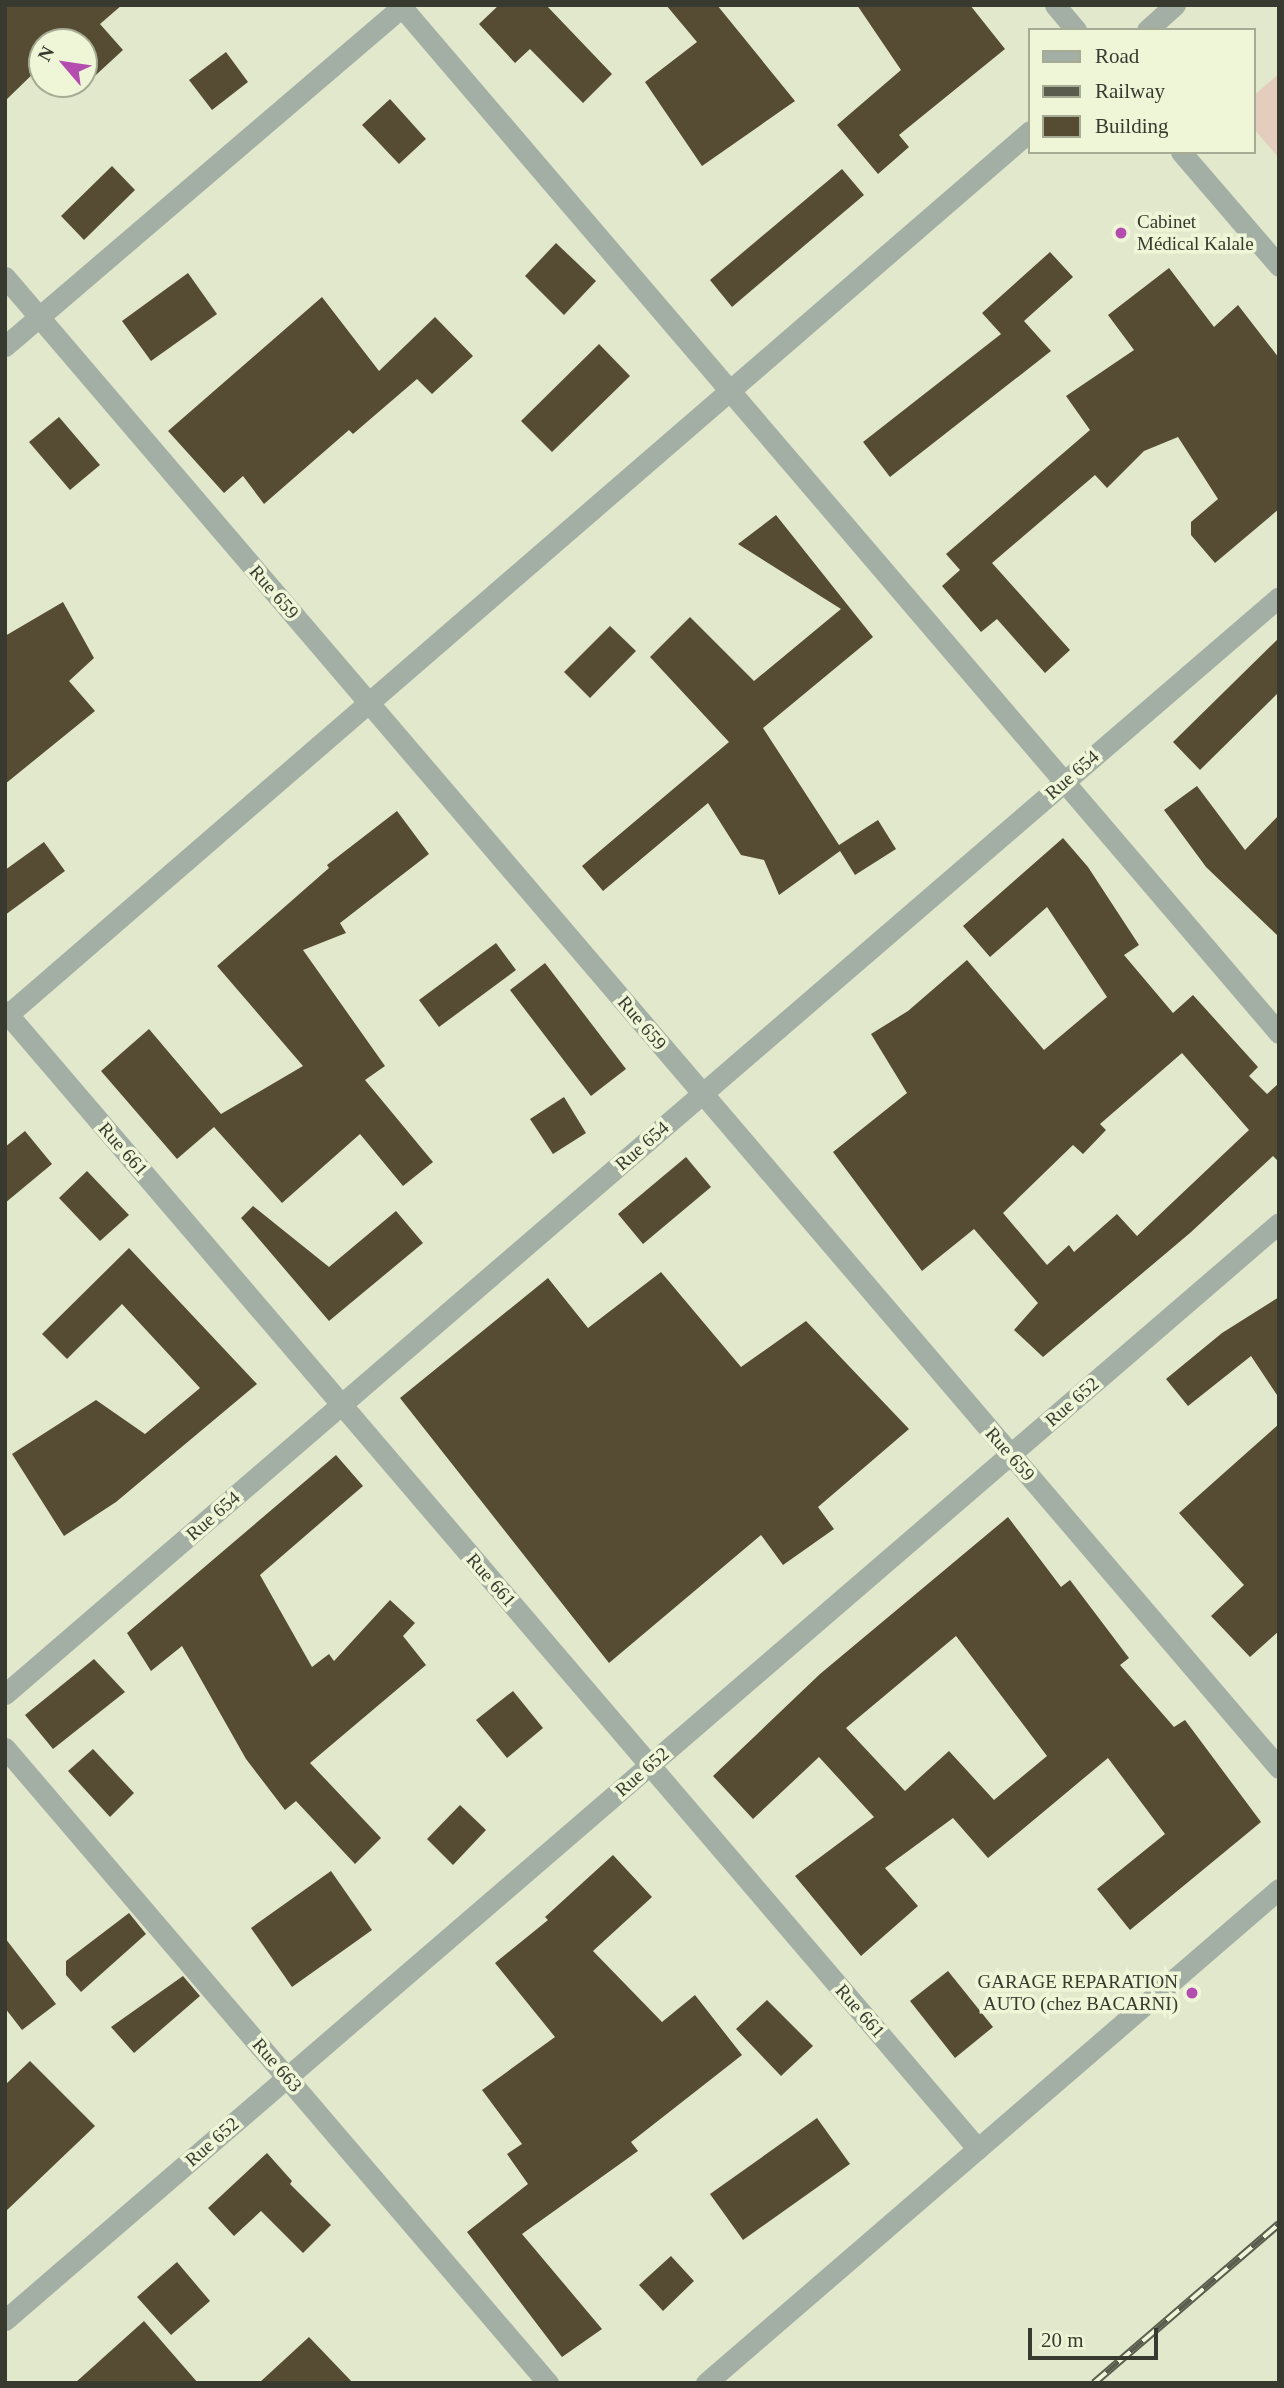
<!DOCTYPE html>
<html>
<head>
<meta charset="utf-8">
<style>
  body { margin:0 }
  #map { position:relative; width:1284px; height:2388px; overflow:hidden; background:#e2e8cb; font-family:"Times New Roman",serif }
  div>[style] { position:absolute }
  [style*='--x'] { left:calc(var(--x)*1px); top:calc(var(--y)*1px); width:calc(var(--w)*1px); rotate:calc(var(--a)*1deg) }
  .green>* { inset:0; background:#e4cdbd }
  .building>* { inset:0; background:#564c34 }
  .minor>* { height:21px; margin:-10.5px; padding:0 10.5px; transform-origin:10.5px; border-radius:10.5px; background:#a3aea4 }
  .rail>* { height:8px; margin-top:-4px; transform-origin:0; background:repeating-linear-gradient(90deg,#eff6d8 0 16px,#5a5c4e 0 32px); box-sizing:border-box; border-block:2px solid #5a5c4e }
  .dots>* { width:19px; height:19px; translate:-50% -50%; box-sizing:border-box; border:4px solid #eff6d8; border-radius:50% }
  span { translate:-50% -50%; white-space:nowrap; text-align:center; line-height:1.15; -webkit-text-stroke:7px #eff6d8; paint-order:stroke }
  .poi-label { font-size:19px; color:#383a2f }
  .left { translate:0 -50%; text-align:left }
  .right { translate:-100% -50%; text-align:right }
  .street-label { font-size:19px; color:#383a2f }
  .frame { position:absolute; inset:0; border:7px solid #383a2f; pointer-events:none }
  .legend { position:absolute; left:1028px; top:28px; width:228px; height:126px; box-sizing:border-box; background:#eff6d8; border:2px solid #a6ab94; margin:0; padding:9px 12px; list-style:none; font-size:21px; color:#383a2f }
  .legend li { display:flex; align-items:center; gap:14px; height:35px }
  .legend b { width:35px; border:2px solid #a6ab94 }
  .north { position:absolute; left:28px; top:28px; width:70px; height:70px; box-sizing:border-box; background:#eff6d8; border:2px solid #a6ab94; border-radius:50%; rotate:299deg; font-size:19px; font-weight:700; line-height:28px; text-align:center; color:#383a2f }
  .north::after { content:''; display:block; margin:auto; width:24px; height:32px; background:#b54db0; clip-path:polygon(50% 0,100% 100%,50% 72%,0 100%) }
  .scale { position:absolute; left:1028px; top:2328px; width:130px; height:32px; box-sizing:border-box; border:4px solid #383a2f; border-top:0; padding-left:9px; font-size:21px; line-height:24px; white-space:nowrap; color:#383a2f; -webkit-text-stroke:5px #eff6d8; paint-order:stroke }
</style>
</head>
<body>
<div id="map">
  <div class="green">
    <i style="clip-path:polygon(1279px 74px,1279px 158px,1254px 129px,1254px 95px)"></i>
  </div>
  <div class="building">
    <i style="clip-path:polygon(5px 5px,122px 5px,100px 24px,123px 50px,85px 85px,84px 42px,42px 42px,42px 65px,5px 101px)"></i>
    <i style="clip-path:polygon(499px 5px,546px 5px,612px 74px,583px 103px,530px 49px,515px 63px,479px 24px)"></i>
    <i style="clip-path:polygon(666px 5px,717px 5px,795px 101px,702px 166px,645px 82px,697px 42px)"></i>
    <i style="clip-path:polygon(857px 5px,970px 5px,1005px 49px,899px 135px,909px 147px,878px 174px,837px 125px,901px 70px)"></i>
    <i style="clip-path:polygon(226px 52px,248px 82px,212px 110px,189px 80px)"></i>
    <i style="clip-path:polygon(390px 99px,426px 139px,399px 164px,362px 125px)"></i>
    <i style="clip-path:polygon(112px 166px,135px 190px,84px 240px,61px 216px)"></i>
    <i style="clip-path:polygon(842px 169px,864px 195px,732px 307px,710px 280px)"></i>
    <i style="clip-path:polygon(556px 243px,596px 281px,564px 315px,525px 276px)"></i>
    <i style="clip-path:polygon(1050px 252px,1073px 277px,1024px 321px,1051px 351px,890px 477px,863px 442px,1001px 334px,982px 313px)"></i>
    <i style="clip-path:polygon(1169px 268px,1214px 327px,1238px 305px,1279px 358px,1279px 509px,1215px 563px,1191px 535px,1191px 522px,1218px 499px,1178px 437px,1144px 451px,1107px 488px,1095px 475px,992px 563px,1070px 650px,1045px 673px,997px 619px,981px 632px,942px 586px,960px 570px,946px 554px,1090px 430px,1066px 396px,1134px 350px,1108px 315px)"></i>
    <i style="clip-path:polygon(188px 273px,217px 314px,151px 361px,122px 321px)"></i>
    <i style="clip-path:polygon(322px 297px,379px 371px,435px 317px,473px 356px,432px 394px,417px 379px,353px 434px,349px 430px,264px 504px,243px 476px,224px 493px,168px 431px)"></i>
    <i style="clip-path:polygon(599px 344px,630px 376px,552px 452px,521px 421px)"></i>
    <i style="clip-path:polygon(59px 417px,100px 465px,70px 490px,29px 442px)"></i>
    <i style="clip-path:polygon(776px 515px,873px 637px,763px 728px,839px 845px,878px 820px,896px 849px,855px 875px,840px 851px,779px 895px,764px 860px,741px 855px,708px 803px,603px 891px,582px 866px,729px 742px,650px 657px,690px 617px,754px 681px,841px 609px,738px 544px)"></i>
    <i style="clip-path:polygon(63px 602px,94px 658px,69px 681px,95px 711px,5px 784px,5px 636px)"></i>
    <i style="clip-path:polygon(610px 626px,636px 651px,590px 698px,564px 672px)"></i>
    <i style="clip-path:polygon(1279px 638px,1279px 692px,1200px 770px,1173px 742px)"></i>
    <i style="clip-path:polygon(1197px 786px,1245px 850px,1279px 815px,1279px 937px,1206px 867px,1164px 810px)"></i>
    <i style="clip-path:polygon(397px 811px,429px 854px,340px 923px,346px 933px,303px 950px,385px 1066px,365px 1080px,433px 1162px,403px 1186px,360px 1134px,282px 1203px,214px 1127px,177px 1159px,101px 1071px,149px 1029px,221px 1114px,303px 1066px,217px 966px,329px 868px,327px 865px)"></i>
    <i style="clip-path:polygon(evenodd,1063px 838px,1088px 867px,1139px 945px,1124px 955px,1173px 1013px,1193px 995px,1258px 1067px,1249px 1076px,1267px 1094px,1279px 1083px,1279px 1162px,1273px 1156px,1190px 1233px,1043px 1357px,1014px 1330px,1038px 1303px,974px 1229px,922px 1271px,833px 1152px,907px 1093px,871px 1034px,908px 1011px,967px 960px,1044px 1050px,1107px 997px,1047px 907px,990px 957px,963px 926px,1063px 838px,1182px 1053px,1249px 1130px,1137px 1236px,1117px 1214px,1074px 1252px,1069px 1245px,1047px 1265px,1003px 1213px,1073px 1145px,1083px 1154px,1106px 1130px,1100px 1124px,1182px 1053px)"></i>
    <i style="clip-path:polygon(44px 842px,65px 871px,5px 915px,5px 870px)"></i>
    <i style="clip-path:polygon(496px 943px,516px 970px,439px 1027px,419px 1000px)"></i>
    <i style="clip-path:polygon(545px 963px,626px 1069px,591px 1096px,510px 990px)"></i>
    <i style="clip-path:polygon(564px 1097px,586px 1133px,553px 1154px,530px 1119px)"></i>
    <i style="clip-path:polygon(25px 1131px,52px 1164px,5px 1203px,5px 1147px)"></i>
    <i style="clip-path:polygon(686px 1157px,711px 1187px,643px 1244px,618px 1214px)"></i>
    <i style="clip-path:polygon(87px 1171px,129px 1215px,100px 1241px,59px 1198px)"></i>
    <i style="clip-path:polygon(253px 1206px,329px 1267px,396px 1211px,423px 1243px,329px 1321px,241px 1218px)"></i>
    <i style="clip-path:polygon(129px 1248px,257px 1384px,116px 1502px,64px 1536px,12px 1454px,96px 1400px,145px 1434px,200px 1388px,122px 1304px,67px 1359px,42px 1334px)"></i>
    <i style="clip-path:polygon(661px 1272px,741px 1367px,806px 1321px,909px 1429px,818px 1507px,834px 1529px,783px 1565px,761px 1535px,609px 1663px,400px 1398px,548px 1278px,588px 1328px)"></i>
    <i style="clip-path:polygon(1279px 1297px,1279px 1398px,1251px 1356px,1188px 1406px,1166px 1379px,1222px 1333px)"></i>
    <i style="clip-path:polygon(1279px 1424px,1279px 1631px,1250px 1657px,1211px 1616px,1244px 1585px,1179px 1513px)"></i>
    <i style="clip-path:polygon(336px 1455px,363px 1486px,260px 1575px,312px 1667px,329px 1654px,334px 1661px,390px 1600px,415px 1623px,403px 1636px,426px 1665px,310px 1763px,381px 1838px,355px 1864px,296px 1801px,285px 1810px,246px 1759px,182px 1646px,151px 1671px,127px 1633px)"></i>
    <i style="clip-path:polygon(evenodd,1008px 1517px,1061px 1587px,1070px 1580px,1129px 1658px,1120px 1665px,1174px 1727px,1185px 1720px,1261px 1822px,1130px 1930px,1097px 1889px,1165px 1834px,1108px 1758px,988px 1858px,953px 1818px,885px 1868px,918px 1906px,861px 1956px,795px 1876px,874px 1817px,819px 1757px,753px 1819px,713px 1776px,820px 1674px,1008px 1517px,956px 1636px,1047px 1756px,994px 1800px,949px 1751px,905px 1791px,846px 1728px,956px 1636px)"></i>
    <i style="clip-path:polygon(94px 1659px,125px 1692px,53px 1749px,25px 1715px)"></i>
    <i style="clip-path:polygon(513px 1691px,543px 1728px,507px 1758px,476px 1720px)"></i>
    <i style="clip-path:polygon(93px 1749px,134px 1793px,110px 1817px,68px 1771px)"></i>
    <i style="clip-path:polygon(460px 1805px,486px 1830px,453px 1865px,427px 1839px)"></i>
    <i style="clip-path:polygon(613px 1855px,652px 1897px,593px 1951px,662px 2022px,695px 1995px,742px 2055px,631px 2142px,638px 2151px,522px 2234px,602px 2329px,562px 2357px,467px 2232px,528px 2184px,507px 2154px,522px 2144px,482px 2090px,555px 2037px,495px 1963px,548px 1920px,545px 1917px)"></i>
    <i style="clip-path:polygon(331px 1871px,372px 1930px,292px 1987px,251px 1928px)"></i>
    <i style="clip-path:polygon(129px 1913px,146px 1934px,81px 1992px,66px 1975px,66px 1961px)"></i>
    <i style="clip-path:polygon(5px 1938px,56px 2004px,22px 2030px,5px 2008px)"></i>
    <i style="clip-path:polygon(948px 1971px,993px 2027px,955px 2058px,910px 2001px)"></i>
    <i style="clip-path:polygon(183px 1976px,200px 1996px,134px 2053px,111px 2027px)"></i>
    <i style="clip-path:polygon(767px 2000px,813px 2046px,781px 2076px,736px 2029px)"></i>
    <i style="clip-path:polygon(30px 2061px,95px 2126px,5px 2212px,5px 2085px)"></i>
    <i style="clip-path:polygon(817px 2118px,850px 2164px,743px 2240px,710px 2194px)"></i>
    <i style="clip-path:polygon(267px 2153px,292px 2181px,290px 2184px,331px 2225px,303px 2253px,261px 2211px,234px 2236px,208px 2208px)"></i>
    <i style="clip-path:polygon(671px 2256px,694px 2281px,663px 2311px,639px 2285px)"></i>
    <i style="clip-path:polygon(177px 2262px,210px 2301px,171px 2335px,137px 2297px)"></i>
    <i style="clip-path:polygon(144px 2321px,198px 2383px,75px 2383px)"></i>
    <i style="clip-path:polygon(309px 2337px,353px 2383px,259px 2383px)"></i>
  </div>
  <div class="minor">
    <i style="--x:400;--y:5;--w:1353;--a:49.47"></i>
    <i style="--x:1055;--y:5;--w:33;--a:50"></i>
    <i style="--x:1147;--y:30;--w:38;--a:-42"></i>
    <i style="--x:1181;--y:152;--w:150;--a:49.3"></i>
    <i style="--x:5;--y:277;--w:1961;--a:49.49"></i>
    <i style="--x:5;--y:346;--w:525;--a:-40.52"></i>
    <i style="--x:5;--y:1011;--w:1497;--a:49.47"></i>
    <i style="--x:5;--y:1017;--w:1355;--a:-40.84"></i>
    <i style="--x:5;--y:1694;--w:1681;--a:-40.73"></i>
    <i style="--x:5;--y:1748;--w:836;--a:49.47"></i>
    <i style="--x:5;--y:2320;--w:1681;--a:-40.73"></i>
    <i style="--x:706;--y:2383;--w:757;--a:-40.77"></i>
  </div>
  <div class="rail">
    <i style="--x:1094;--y:2383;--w:244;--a:-40.7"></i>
  </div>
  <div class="dots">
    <i style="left:1121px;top:233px;background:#b54db0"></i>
    <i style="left:1192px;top:1993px;background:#b54db0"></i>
  </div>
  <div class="poi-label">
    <span class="left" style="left:1137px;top:233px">Cabinet<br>Médical Kalale</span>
    <span class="right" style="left:1178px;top:1993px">GARAGE REPARATION<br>AUTO (chez BACARNI)</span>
  </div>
  <div class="street-label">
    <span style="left:274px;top:592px;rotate:49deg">Rue 659</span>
    <span style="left:1072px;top:775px;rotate:-41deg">Rue 654</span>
    <span style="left:642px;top:1023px;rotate:50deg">Rue 659</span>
    <span style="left:642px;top:1146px;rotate:-41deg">Rue 654</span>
    <span style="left:123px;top:1149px;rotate:49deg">Rue 661</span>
    <span style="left:1072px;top:1402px;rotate:-41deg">Rue 652</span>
    <span style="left:1010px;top:1454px;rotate:49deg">Rue 659</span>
    <span style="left:213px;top:1516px;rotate:-41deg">Rue 654</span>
    <span style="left:491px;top:1580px;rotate:49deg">Rue 661</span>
    <span style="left:642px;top:1772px;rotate:-41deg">Rue 652</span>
    <span style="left:860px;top:2011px;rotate:49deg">Rue 661</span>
    <span style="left:277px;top:2065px;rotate:49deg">Rue 663</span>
    <span style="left:212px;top:2142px;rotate:-41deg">Rue 652</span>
  </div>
  <div class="frame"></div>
  <ul class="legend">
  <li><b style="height:9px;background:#a3aea4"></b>Road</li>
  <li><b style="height:9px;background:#5a5c4e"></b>Railway</li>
  <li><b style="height:19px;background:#564c34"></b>Building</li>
  </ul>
  <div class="north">N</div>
  <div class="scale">20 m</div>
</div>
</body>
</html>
